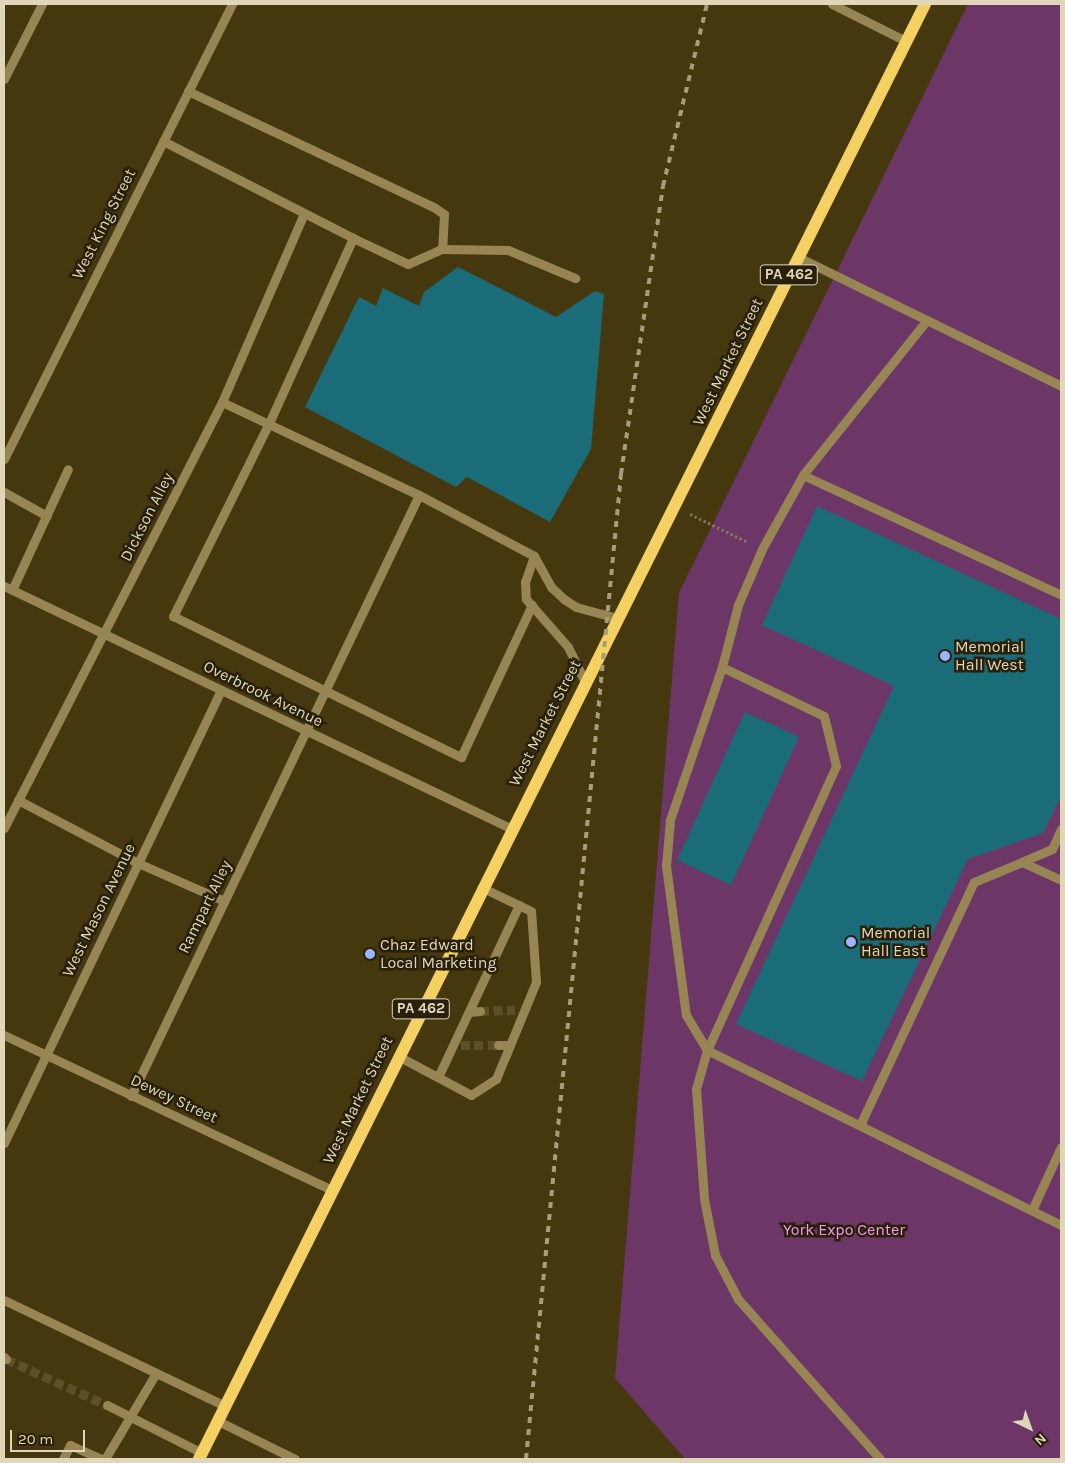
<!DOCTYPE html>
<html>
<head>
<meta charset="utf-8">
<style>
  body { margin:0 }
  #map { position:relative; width:1065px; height:1463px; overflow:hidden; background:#46380e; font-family:Karla,sans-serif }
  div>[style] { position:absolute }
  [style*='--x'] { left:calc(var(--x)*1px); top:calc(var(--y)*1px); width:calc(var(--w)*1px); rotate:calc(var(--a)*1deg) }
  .green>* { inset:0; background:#6c3767 }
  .building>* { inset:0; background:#1b6c79 }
  .minor-tunnel>* { height:9px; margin-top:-4.5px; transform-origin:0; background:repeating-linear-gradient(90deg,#5d5028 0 9px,transparent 0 13.5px) }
  .path>* { height:3px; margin-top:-1.5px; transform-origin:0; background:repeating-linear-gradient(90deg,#827652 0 2.5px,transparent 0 5px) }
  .minor>* { height:9px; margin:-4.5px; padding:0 4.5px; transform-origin:4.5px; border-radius:4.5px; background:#978654 }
  .major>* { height:12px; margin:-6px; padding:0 6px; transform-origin:6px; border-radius:6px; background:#f5d062 }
  .rail>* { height:4px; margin-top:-2px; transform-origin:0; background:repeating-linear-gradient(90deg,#a79c7b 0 6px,transparent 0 12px) }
  .dots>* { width:14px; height:14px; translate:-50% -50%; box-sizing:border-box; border:2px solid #28200a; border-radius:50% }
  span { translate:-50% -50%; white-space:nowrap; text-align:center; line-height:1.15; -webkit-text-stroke:5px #28200a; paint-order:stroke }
  .shield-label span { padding:1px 4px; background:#28200a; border:1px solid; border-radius:4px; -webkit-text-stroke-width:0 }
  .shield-label { font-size:15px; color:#e0d7bb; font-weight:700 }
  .street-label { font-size:16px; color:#e0d7bb }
  .poi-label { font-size:16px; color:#e0d7bb }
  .left { translate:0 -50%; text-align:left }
  .park-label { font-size:16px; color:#f498ea }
  .frame { position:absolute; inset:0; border:5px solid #e0d7bb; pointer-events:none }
  .north { position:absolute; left:1005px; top:1403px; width:50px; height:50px; -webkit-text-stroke:4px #28200a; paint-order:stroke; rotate:138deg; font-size:14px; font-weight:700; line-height:20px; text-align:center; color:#e0d7bb }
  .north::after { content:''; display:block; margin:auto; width:18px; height:22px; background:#e0d7bb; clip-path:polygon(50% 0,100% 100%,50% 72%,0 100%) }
  .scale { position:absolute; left:10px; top:1430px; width:75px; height:22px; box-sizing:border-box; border:2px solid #e0d7bb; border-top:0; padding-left:6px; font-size:15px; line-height:18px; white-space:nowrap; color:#e0d7bb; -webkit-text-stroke:4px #28200a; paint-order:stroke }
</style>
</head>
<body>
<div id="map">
  <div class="green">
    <i style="clip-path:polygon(968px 4px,1061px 4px,1061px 1459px,685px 1459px,615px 1378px,679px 593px)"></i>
  </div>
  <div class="building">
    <i style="clip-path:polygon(458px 267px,556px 317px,595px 291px,604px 294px,591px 449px,550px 522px,467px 477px,456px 487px,305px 407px,359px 297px,376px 306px,383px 288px,419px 306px,424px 292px)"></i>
    <i style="clip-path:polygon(817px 506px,1061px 619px,1061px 796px,1043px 833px,968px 859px,862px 1081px,736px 1024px,894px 686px,762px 625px)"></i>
    <i style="clip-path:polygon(745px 712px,799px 737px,731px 885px,677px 860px)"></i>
  </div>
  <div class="minor-tunnel">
    <i style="--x:480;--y:1011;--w:35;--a:-2"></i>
    <i style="--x:461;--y:1045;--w:37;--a:0"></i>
    <i style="--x:6;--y:1359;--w:111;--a:24.5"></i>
  </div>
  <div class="path">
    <i style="--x:690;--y:514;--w:64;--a:25.8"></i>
  </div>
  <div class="minor">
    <i style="--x:832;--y:4;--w:83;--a:26.6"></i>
    <i style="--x:4;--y:79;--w:84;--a:-63.1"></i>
    <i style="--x:188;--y:91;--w:273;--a:25.3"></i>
    <i style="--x:435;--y:208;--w:11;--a:34"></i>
    <i style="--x:444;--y:214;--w:35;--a:93"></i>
    <i style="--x:163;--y:141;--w:213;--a:27"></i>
    <i style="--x:353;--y:238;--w:203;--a:114.4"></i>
    <i style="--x:269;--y:423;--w:216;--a:116.4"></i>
    <i style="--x:173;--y:616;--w:321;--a:26.1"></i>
    <i style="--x:461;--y:757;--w:168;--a:-65"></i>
    <i style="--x:353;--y:238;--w:61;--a:25.3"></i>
    <i style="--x:408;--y:264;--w:37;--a:-24"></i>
    <i style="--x:442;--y:249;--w:66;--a:0.9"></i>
    <i style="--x:508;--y:250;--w:73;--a:22.7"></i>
    <i style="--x:798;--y:257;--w:293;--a:26.1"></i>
    <i style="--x:927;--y:320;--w:198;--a:128.7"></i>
    <i style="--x:803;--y:475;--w:85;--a:119"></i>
    <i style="--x:762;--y:549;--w:61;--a:113.2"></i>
    <i style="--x:738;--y:605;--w:64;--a:104.5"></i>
    <i style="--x:722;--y:667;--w:162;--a:108.8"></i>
    <i style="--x:670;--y:820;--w:46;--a:95"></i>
    <i style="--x:666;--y:866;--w:150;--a:82.4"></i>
    <i style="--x:686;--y:1015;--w:41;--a:59"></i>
    <i style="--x:707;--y:1050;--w:395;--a:26.3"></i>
    <i style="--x:222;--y:402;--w:218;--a:25.3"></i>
    <i style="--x:419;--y:495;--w:130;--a:27.9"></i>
    <i style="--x:534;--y:556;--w:35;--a:61"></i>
    <i style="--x:551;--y:587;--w:18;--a:43"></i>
    <i style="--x:564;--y:599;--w:14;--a:34"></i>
    <i style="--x:576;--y:607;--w:42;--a:15"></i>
    <i style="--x:4;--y:459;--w:509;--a:-63.38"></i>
    <i style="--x:803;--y:475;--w:285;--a:24.9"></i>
    <i style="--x:4;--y:492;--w:49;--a:29.2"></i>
    <i style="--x:534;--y:556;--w:28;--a:109"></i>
    <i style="--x:525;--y:582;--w:17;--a:87"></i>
    <i style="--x:526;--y:599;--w:64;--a:48.8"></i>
    <i style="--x:568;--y:647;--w:37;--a:64"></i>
    <i style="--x:4;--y:586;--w:561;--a:25.56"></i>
    <i style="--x:12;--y:590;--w:133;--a:-65.2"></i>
    <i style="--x:722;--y:667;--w:113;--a:25.7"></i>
    <i style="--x:824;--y:716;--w:51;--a:76.5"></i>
    <i style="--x:836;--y:766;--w:312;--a:114.4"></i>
    <i style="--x:707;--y:1050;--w:41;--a:105.8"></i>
    <i style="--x:696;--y:1089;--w:110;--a:85.8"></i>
    <i style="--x:704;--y:1199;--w:57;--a:78.9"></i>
    <i style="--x:715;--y:1255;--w:50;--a:62.4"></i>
    <i style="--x:738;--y:1299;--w:214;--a:48.4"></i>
    <i style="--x:18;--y:800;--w:136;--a:27.7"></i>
    <i style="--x:138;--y:863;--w:94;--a:23.8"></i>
    <i style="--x:4;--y:828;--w:479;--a:-62.9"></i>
    <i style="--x:222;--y:402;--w:206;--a:-66.5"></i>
    <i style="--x:1061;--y:829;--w:22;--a:114"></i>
    <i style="--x:1052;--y:849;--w:33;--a:157"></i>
    <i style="--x:1022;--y:862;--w:43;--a:24.8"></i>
    <i style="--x:469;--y:1012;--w:11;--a:-5"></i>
    <i style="--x:4;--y:1035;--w:363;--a:25.3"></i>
    <i style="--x:498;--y:1045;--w:12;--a:0"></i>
    <i style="--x:398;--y:1056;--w:83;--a:28.1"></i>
    <i style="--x:471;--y:1095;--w:30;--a:-33"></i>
    <i style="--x:496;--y:1079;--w:105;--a:-67.6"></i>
    <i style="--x:536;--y:982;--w:71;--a:-94"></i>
    <i style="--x:531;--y:911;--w:55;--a:-154.4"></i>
    <i style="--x:438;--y:1077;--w:190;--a:-64.8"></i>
    <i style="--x:131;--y:1096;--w:666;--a:-64.4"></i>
    <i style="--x:860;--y:1125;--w:268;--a:-64.9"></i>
    <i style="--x:974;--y:882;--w:52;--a:-22.6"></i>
    <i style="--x:4;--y:1143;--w:502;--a:-64.4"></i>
    <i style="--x:1032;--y:1210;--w:69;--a:-65.3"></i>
    <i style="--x:4;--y:1300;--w:245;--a:25.6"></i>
    <i style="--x:4;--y:1357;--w:3;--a:45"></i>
    <i style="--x:107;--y:1405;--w:106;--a:26.8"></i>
    <i style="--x:218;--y:1421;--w:86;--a:26.3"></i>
    <i style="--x:63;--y:1459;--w:16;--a:-63"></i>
    <i style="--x:70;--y:1445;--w:34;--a:24"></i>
    <i style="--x:105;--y:1459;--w:100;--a:-59.3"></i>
  </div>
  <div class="major">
    <i style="--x:199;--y:1459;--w:1626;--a:-63.48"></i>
  </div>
  <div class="rail">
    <i style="--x:526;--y:1459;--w:990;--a:-84.49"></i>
    <i style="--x:621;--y:474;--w:291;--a:-81.7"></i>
    <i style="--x:663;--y:186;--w:187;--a:-76.4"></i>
  </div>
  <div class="dots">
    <i style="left:945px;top:656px;background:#9eb4fd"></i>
    <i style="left:851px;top:942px;background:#9eb4fd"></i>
    <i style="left:370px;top:954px;background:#9eb4fd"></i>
  </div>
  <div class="shield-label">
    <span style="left:789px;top:275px">PA 462</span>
    <span style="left:421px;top:1009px">PA 462</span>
  </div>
  <div class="street-label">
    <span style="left:104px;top:224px;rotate:-63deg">West King Street</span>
    <span style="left:728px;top:362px;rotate:-64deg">West Market Street</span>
    <span style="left:147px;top:517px;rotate:-63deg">Dickson Alley</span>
    <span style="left:263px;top:694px;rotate:26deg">Overbrook Avenue</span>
    <span style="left:545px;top:723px;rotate:-63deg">West Market Street</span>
    <span style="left:205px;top:907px;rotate:-64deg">Rampart Alley</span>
    <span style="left:99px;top:910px;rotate:-64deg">West Mason Avenue</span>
    <span style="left:174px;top:1099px;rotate:25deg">Dewey Street</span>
    <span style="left:358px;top:1100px;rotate:-64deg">West Market Street</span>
  </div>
  <div class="poi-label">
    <span class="left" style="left:955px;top:656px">Memorial<br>Hall West</span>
    <span class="left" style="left:861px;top:942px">Memorial<br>Hall East</span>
    <span class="left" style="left:380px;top:954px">Chaz Edward<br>Local Marketing</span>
  </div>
  <div class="park-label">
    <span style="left:844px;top:1230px">York Expo Center</span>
  </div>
  <div class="frame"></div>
  <div class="north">N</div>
  <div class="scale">20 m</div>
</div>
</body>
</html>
